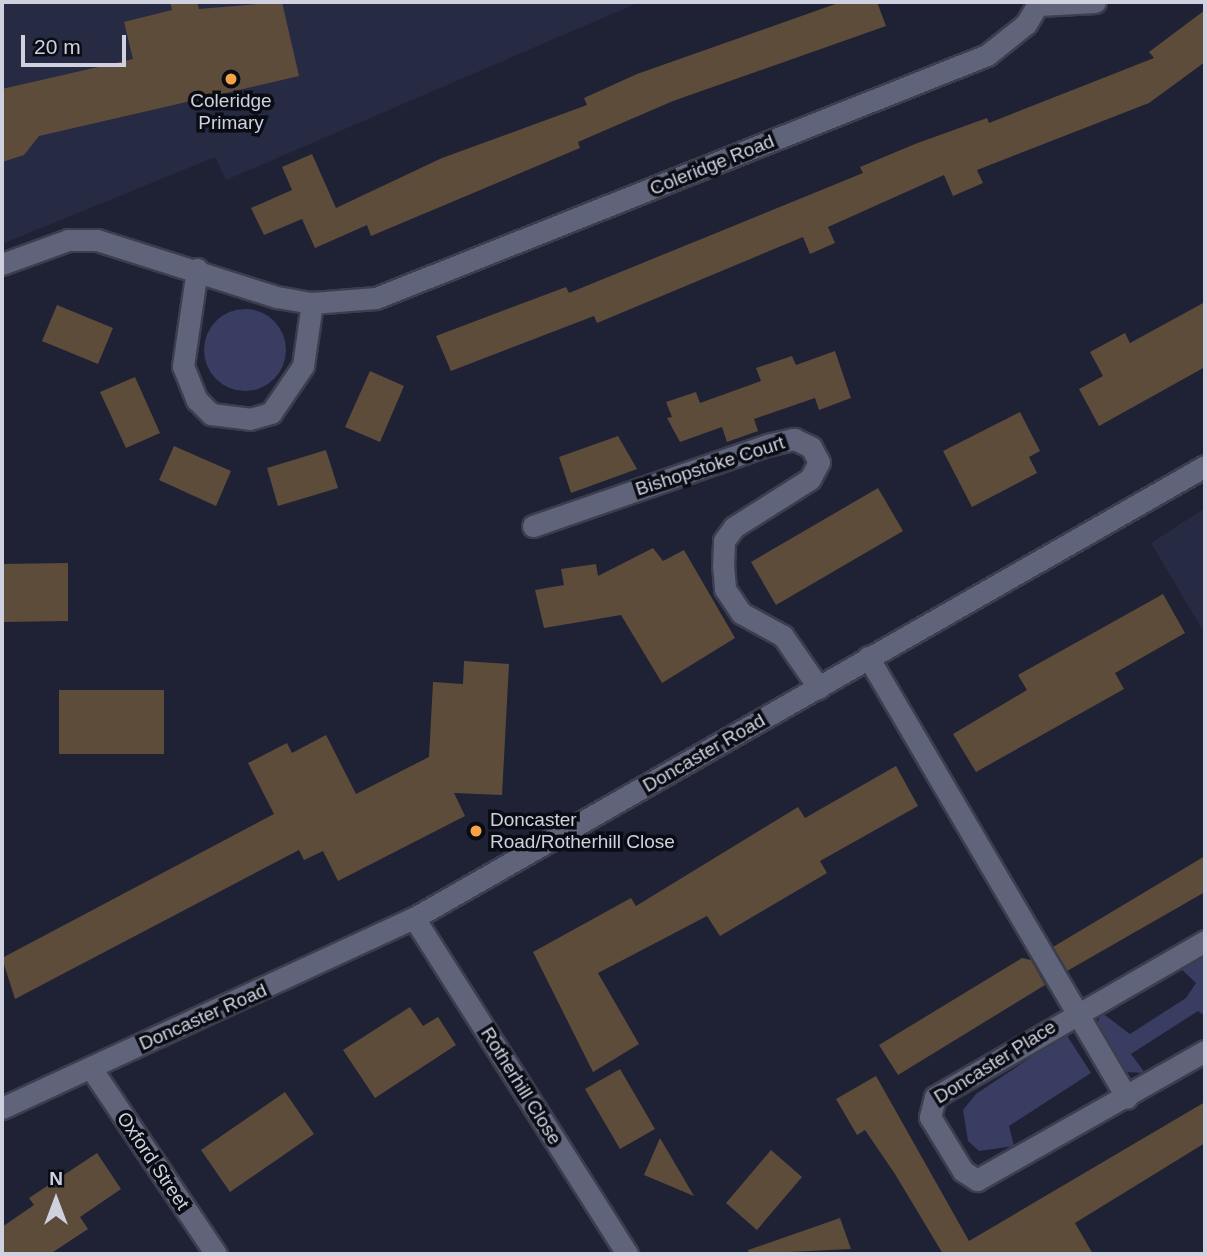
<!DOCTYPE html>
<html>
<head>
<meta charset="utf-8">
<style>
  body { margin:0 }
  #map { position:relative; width:1207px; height:1256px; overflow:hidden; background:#1f2134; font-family:Helvetica,sans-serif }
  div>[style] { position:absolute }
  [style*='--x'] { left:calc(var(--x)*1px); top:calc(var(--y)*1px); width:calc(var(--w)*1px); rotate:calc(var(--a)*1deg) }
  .built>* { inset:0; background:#272a43 }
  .green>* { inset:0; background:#383d61 }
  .round { border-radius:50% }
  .building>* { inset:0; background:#5e4c3b }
  .roads { filter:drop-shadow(2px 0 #3c3e4e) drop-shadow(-2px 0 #3c3e4e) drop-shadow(0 2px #3c3e4e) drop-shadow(0 -2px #3c3e4e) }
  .street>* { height:21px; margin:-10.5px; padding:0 10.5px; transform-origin:10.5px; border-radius:10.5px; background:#60647b }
  .secondary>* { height:21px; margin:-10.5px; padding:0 10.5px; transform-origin:10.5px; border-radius:10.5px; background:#60647b }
  .dots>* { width:19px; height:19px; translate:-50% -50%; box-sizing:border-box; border:4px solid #0a0c14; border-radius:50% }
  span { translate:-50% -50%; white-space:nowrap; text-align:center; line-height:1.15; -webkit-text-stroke:7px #0a0c14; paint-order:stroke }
  .poi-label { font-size:19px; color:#cfd1de }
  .left { translate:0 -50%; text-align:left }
  .street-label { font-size:19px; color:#cfd1de }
  .frame { position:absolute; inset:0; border:4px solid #cfd1de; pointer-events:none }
  .north { position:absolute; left:21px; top:1165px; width:70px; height:70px; -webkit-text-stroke:5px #0a0c14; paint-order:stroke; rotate:0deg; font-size:19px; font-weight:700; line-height:28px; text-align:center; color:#cfd1de }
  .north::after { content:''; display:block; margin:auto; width:24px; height:32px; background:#cfd1de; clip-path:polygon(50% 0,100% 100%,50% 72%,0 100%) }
  .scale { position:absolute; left:21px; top:35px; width:105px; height:32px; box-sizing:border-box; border:4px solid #cfd1de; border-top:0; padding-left:9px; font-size:21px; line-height:24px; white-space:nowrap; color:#cfd1de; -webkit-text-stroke:5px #0a0c14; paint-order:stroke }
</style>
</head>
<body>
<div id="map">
  <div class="built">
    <i style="clip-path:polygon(2px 2px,640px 2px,226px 180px,215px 157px,2px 244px)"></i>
    <i style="clip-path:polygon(1205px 508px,1205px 634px,1151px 543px)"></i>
  </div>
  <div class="green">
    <i class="round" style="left:204px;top:309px;width:82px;height:82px"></i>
    <i style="clip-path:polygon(1197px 958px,1205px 958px,1205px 1016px,1198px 1011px,1131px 1054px,1145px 1073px,1125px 1072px,1096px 1025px,1102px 1013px,1130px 1034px,1186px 998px,1196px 983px,1180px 968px)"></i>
    <i style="clip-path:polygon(1066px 1034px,1091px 1073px,1009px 1126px,1014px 1146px,979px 1151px,968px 1141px,963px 1110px,976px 1094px)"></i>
  </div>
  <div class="building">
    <i style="clip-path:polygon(170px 2px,197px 2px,199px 9px,282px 2px,299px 76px,39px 136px,24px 155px,2px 162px,2px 89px,133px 59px,124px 22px,172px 10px)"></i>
    <i style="clip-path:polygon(841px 2px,877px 2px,886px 26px,673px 101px,578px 142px,580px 148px,371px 236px,367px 225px,315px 248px,302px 219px,264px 235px,251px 208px,292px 190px,282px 167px,312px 154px,336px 208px,442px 158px,587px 105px,584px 98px,637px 74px)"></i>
    <i style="clip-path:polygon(1205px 10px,1205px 62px,1149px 103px,977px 170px,983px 183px,953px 196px,944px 175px,828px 227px,835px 243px,810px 254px,803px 237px,597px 323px,594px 316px,451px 371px,436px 336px,566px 287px,569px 293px,863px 173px,860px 167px,915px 144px,987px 118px,989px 123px,1154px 58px,1149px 52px)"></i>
    <i style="clip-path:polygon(1205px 302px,1205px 367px,1099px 426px,1079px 389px,1103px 376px,1090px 352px,1125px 333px,1130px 343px)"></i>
    <i style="clip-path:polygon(57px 305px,113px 328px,98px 364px,42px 341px)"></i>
    <i style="clip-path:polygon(835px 351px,851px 398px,819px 410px,815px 398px,754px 419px,758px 431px,727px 442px,722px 427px,680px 442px,667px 418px,672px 417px,666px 402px,696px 392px,700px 403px,761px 381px,756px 368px,792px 356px,796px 365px)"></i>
    <i style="clip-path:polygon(370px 371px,404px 386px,380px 442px,345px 427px)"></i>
    <i style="clip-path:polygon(135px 377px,160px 433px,126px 448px,100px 392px)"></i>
    <i style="clip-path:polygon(1020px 412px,1040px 451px,1029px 457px,1037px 473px,972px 507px,943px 451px)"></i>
    <i style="clip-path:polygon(618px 436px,637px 469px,571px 493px,559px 457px)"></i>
    <i style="clip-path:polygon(174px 446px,231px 471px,216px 506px,159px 480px)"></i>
    <i style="clip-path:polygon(326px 450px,338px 488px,278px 506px,267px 468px)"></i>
    <i style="clip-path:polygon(878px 488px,903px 531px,776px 605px,751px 562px)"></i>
    <i style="clip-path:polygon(653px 548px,663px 561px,684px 550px,735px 638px,662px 683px,621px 615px,544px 628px,535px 590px,564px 585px,561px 569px,596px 564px,598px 576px)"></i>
    <i style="clip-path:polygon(68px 563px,68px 621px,2px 622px,2px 564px)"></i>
    <i style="clip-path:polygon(1163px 594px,1185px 633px,1115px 673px,1124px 689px,976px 772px,953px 734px,1027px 690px,1018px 675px)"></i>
    <i style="clip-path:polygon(464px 661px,509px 664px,502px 795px,454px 793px,465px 816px,338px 881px,323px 851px,304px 860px,299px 850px,15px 999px,2px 958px,274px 814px,248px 763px,287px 743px,292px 753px,326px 735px,356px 794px,429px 757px,433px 682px,463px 684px)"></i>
    <i style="clip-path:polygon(59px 690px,164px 690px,164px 754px,59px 754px)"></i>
    <i style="clip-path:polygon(896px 766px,918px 806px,820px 861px,827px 873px,720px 936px,707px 916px,598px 973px,639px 1044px,593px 1072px,533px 952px,631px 898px,636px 906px,798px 807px,805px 818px)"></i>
    <i style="clip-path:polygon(1205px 856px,1205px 892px,1067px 971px,1053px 947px)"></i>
    <i style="clip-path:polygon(1022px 958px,1031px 960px,1045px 985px,898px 1075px,879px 1045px)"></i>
    <i style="clip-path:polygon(410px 1007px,423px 1026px,438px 1017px,456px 1045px,375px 1098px,343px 1050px)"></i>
    <i style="clip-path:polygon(620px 1069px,655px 1129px,620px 1149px,585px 1089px)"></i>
    <i style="clip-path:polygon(876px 1076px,969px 1241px,1205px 1102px,1205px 1143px,1075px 1223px,1093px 1254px,943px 1254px,895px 1174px,865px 1130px,857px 1135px,836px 1099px)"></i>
    <i style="clip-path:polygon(285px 1092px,314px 1134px,230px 1192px,201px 1150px)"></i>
    <i style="clip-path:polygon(660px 1138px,694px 1196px,644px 1175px)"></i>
    <i style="clip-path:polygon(771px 1150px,802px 1177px,757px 1230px,726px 1203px)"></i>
    <i style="clip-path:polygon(97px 1153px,121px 1189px,80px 1217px,88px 1229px,50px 1254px,2px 1254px,2px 1227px,34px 1205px,29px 1198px)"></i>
    <i style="clip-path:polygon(840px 1218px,851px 1249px,749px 1254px,748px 1250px)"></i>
  </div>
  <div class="roads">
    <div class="street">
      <i style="--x:1039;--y:5;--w:56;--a:-3.1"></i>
      <i style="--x:2;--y:264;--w:70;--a:-20"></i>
      <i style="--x:68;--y:240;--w:29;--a:0"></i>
      <i style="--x:97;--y:240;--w:189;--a:17.6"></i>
      <i style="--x:277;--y:297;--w:36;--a:10"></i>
      <i style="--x:312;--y:303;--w:64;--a:-4.5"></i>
      <i style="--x:376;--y:298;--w:658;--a:-21.69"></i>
      <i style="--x:987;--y:55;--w:50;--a:-38.5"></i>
      <i style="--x:1026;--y:24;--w:26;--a:-59"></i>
      <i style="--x:197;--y:269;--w:98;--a:98.2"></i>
      <i style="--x:183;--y:366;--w:37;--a:68"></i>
      <i style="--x:197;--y:400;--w:20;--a:45"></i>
      <i style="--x:211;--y:414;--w:39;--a:7"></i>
      <i style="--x:250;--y:419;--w:22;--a:-16"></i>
      <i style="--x:271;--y:413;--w:57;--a:-55.8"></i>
      <i style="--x:303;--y:366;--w:64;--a:-81.9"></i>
      <i style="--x:533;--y:526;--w:248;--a:-19.1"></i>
      <i style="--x:767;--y:445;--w:28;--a:-13"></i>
      <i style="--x:794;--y:439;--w:19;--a:25"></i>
      <i style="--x:811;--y:447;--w:17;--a:62"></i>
      <i style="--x:819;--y:462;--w:19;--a:118"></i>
      <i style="--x:810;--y:479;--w:90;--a:147.7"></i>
      <i style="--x:734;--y:527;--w:17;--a:126"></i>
      <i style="--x:724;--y:541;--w:24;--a:92"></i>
      <i style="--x:723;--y:565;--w:24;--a:85"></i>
      <i style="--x:725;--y:589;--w:29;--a:56"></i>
      <i style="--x:741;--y:613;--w:48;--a:28.7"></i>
      <i style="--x:783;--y:636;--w:63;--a:55.3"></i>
      <i style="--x:868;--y:657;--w:511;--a:59.57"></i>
      <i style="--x:414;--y:918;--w:398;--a:57.6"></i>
      <i style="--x:1205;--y:941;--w:312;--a:150"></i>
      <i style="--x:935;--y:1097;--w:21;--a:104"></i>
      <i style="--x:930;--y:1117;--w:63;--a:58.6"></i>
      <i style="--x:963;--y:1171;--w:17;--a:33"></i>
      <i style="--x:977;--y:1180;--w:262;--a:-29.5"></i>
      <i style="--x:91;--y:1068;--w:224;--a:56.1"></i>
    </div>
    <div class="secondary">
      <i style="--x:2;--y:1108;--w:454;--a:-24.8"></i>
      <i style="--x:414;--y:918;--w:911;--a:-29.74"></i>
    </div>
  </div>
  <div class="dots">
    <i style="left:231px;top:79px;background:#f6a247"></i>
    <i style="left:476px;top:831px;background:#f6a247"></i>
  </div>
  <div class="poi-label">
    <span style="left:231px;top:112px">Coleridge<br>Primary</span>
    <span class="left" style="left:490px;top:831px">Doncaster<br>Road/Rotherhill Close</span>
  </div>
  <div class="street-label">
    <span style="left:712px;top:165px;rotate:-22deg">Coleridge Road</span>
    <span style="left:710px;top:466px;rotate:-18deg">Bishopstoke Court</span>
    <span style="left:704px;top:753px;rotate:-30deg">Doncaster Road</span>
    <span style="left:203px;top:1017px;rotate:-24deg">Doncaster Road</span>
    <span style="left:995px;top:1062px;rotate:-32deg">Doncaster Place</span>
    <span style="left:521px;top:1086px;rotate:58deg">Rotherhill Close</span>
    <span style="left:153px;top:1161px;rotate:56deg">Oxford Street</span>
  </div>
  <div class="frame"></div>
  <div class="north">N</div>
  <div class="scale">20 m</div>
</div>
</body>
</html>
